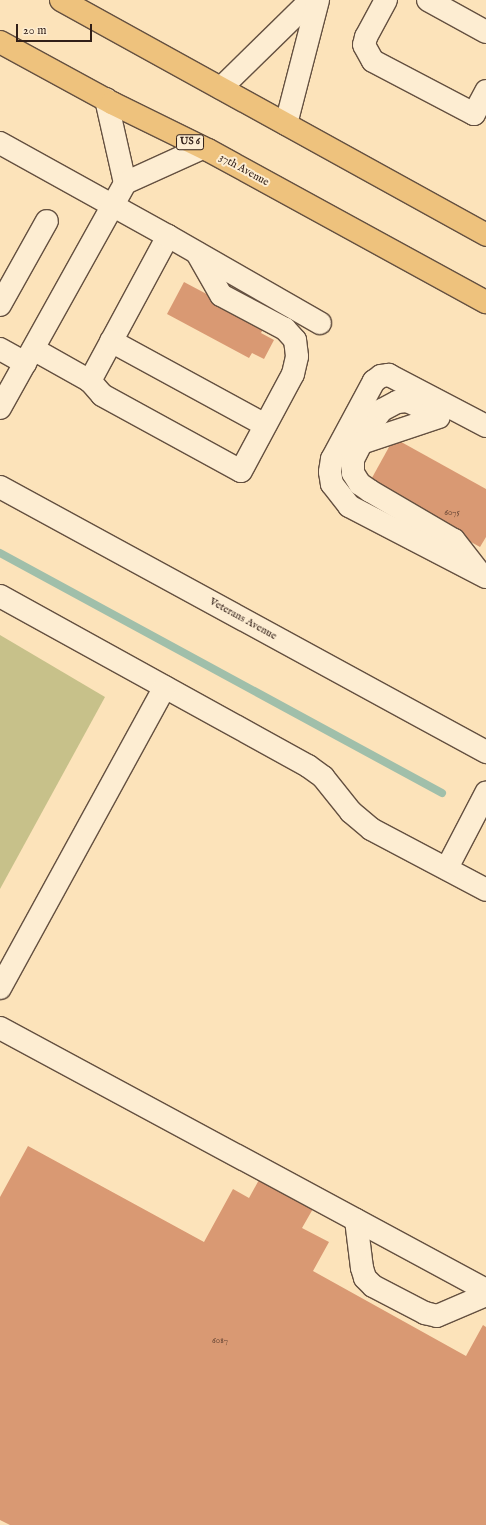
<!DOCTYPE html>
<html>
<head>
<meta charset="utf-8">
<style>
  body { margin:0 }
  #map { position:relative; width:486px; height:1525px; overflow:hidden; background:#fce3ba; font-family:"IM FELL English",serif }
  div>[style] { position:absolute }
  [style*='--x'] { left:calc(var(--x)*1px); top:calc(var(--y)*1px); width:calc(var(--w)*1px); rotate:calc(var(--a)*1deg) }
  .green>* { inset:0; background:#c7c18a }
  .stream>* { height:8px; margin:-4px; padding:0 4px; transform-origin:4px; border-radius:4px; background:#a0bfaa }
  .building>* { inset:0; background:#d99973 }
  .roads { filter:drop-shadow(1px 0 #645040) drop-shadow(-1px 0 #645040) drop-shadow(0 1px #645040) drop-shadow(0 -1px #645040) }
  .minor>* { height:22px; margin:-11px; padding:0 11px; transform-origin:11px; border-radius:11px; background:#fdedd2 }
  .major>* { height:22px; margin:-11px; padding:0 11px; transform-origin:11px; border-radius:11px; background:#eec27d }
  span { translate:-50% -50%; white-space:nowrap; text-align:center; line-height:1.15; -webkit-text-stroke:4px #fdedd2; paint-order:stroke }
  .number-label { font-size:9px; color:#5b3e2f }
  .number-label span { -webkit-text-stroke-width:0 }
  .shield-label span { padding:1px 3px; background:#fdedd2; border:1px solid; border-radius:3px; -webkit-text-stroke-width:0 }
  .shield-label { font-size:10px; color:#311f18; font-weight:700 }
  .street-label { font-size:11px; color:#311f18 }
  .scale { position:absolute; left:16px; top:24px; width:76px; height:18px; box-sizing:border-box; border:2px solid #311f18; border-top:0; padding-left:5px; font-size:12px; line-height:14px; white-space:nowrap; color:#311f18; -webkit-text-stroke:3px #fdedd2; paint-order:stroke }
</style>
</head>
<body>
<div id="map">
  <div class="green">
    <i style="clip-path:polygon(0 635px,105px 697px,0 889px)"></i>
  </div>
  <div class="stream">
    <i style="--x:0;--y:553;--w:503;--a:28.5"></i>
  </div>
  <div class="building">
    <i style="clip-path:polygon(184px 282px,265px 325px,261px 333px,274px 340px,264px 359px,252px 353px,249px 358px,167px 314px)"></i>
    <i style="clip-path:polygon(394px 438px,486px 489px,486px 537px,480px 547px,368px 485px)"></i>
    <i style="clip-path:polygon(28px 1146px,204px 1242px,233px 1189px,249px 1198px,260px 1178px,314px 1207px,302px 1228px,329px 1242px,313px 1271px,466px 1356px,483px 1325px,486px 1327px,486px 1525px,10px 1525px,0 1520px,0 1197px)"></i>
  </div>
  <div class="roads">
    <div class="minor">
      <i style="--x:386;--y:0;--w:42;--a:118.4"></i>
      <i style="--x:366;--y:37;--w:8;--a:104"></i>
      <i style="--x:364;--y:45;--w:18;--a:61"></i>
      <i style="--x:373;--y:61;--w:114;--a:27.7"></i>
      <i style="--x:474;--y:114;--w:26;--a:-62"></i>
      <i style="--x:428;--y:0;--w:66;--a:28.9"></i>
      <i style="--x:221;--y:88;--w:126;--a:-44.4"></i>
      <i style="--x:106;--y:99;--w:86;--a:77.3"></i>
      <i style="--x:286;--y:124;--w:128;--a:-75.5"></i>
      <i style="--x:0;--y:143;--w:192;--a:29"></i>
      <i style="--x:168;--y:236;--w:165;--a:118.3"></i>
      <i style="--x:90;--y:381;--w:65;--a:-150.7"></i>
      <i style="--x:168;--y:236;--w:175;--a:29.8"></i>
      <i style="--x:0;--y:305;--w:96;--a:-60.8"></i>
      <i style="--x:111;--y:341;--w:175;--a:28.6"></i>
      <i style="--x:0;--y:349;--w:29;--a:29"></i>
      <i style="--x:90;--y:381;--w:18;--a:49"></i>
      <i style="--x:102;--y:395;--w:158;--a:28.7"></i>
      <i style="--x:241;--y:471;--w:110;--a:-61.8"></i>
      <i style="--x:293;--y:374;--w:18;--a:-77"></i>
      <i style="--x:297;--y:356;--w:16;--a:-97"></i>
      <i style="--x:295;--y:340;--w:15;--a:-132"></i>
      <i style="--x:285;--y:329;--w:72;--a:-152"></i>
      <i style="--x:221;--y:295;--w:48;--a:-119.7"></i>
      <i style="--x:0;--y:408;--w:257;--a:-60.9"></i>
      <i style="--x:125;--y:183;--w:85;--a:-24.4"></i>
      <i style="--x:433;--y:413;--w:29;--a:-155"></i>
      <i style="--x:407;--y:401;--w:10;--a:174"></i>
      <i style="--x:397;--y:402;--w:17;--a:152"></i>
      <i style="--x:382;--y:410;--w:20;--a:127"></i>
      <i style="--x:370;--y:426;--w:37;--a:117"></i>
      <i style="--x:353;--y:459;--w:14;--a:90"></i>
      <i style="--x:353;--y:473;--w:13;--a:58"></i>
      <i style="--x:360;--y:484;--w:12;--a:35"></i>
      <i style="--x:370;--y:491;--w:97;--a:30.3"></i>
      <i style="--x:454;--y:540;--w:37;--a:52"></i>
      <i style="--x:486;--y:426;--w:110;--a:-152.3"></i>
      <i style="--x:389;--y:375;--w:8;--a:173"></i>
      <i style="--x:381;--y:376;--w:9;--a:144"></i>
      <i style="--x:374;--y:381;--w:89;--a:118.3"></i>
      <i style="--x:332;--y:459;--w:13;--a:99"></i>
      <i style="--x:330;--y:472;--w:12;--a:81"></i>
      <i style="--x:332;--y:484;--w:28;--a:52"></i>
      <i style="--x:349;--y:506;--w:154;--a:27.4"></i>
      <i style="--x:361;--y:443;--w:82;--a:-18.4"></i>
      <i style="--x:0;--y:487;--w:554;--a:28.6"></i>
      <i style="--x:0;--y:596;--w:352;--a:28.9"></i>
      <i style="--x:308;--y:766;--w:19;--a:36"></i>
      <i style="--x:323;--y:777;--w:45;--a:51.3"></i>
      <i style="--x:351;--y:812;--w:26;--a:40"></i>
      <i style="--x:371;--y:829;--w:130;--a:27.9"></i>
      <i style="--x:447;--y:868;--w:85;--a:-62.5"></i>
      <i style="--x:0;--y:988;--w:343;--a:-61.3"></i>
      <i style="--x:0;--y:1028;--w:552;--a:28.33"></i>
      <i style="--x:356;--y:1220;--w:48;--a:82.9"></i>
      <i style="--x:362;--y:1268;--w:10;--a:73"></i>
      <i style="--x:365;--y:1278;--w:11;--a:45"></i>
      <i style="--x:373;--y:1286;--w:59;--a:27.4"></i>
      <i style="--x:425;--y:1313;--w:12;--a:14"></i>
      <i style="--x:437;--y:1316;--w:53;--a:-23.2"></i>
    </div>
    <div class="major">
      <i style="--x:61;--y:0;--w:486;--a:28.9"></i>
      <i style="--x:0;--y:42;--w:128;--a:28.6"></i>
      <i style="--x:112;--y:103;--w:107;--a:26.1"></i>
      <i style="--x:208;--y:150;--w:317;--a:28.7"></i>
    </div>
  </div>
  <div class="number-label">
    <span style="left:452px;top:513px">6075</span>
    <span style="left:220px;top:1341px">6087</span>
  </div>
  <div class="shield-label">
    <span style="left:190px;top:142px">US 6</span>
  </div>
  <div class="street-label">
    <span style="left:244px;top:170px;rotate:29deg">37th Avenue</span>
    <span style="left:243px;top:619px;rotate:29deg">Veterans Avenue</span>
  </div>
  <div class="scale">20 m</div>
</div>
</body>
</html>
